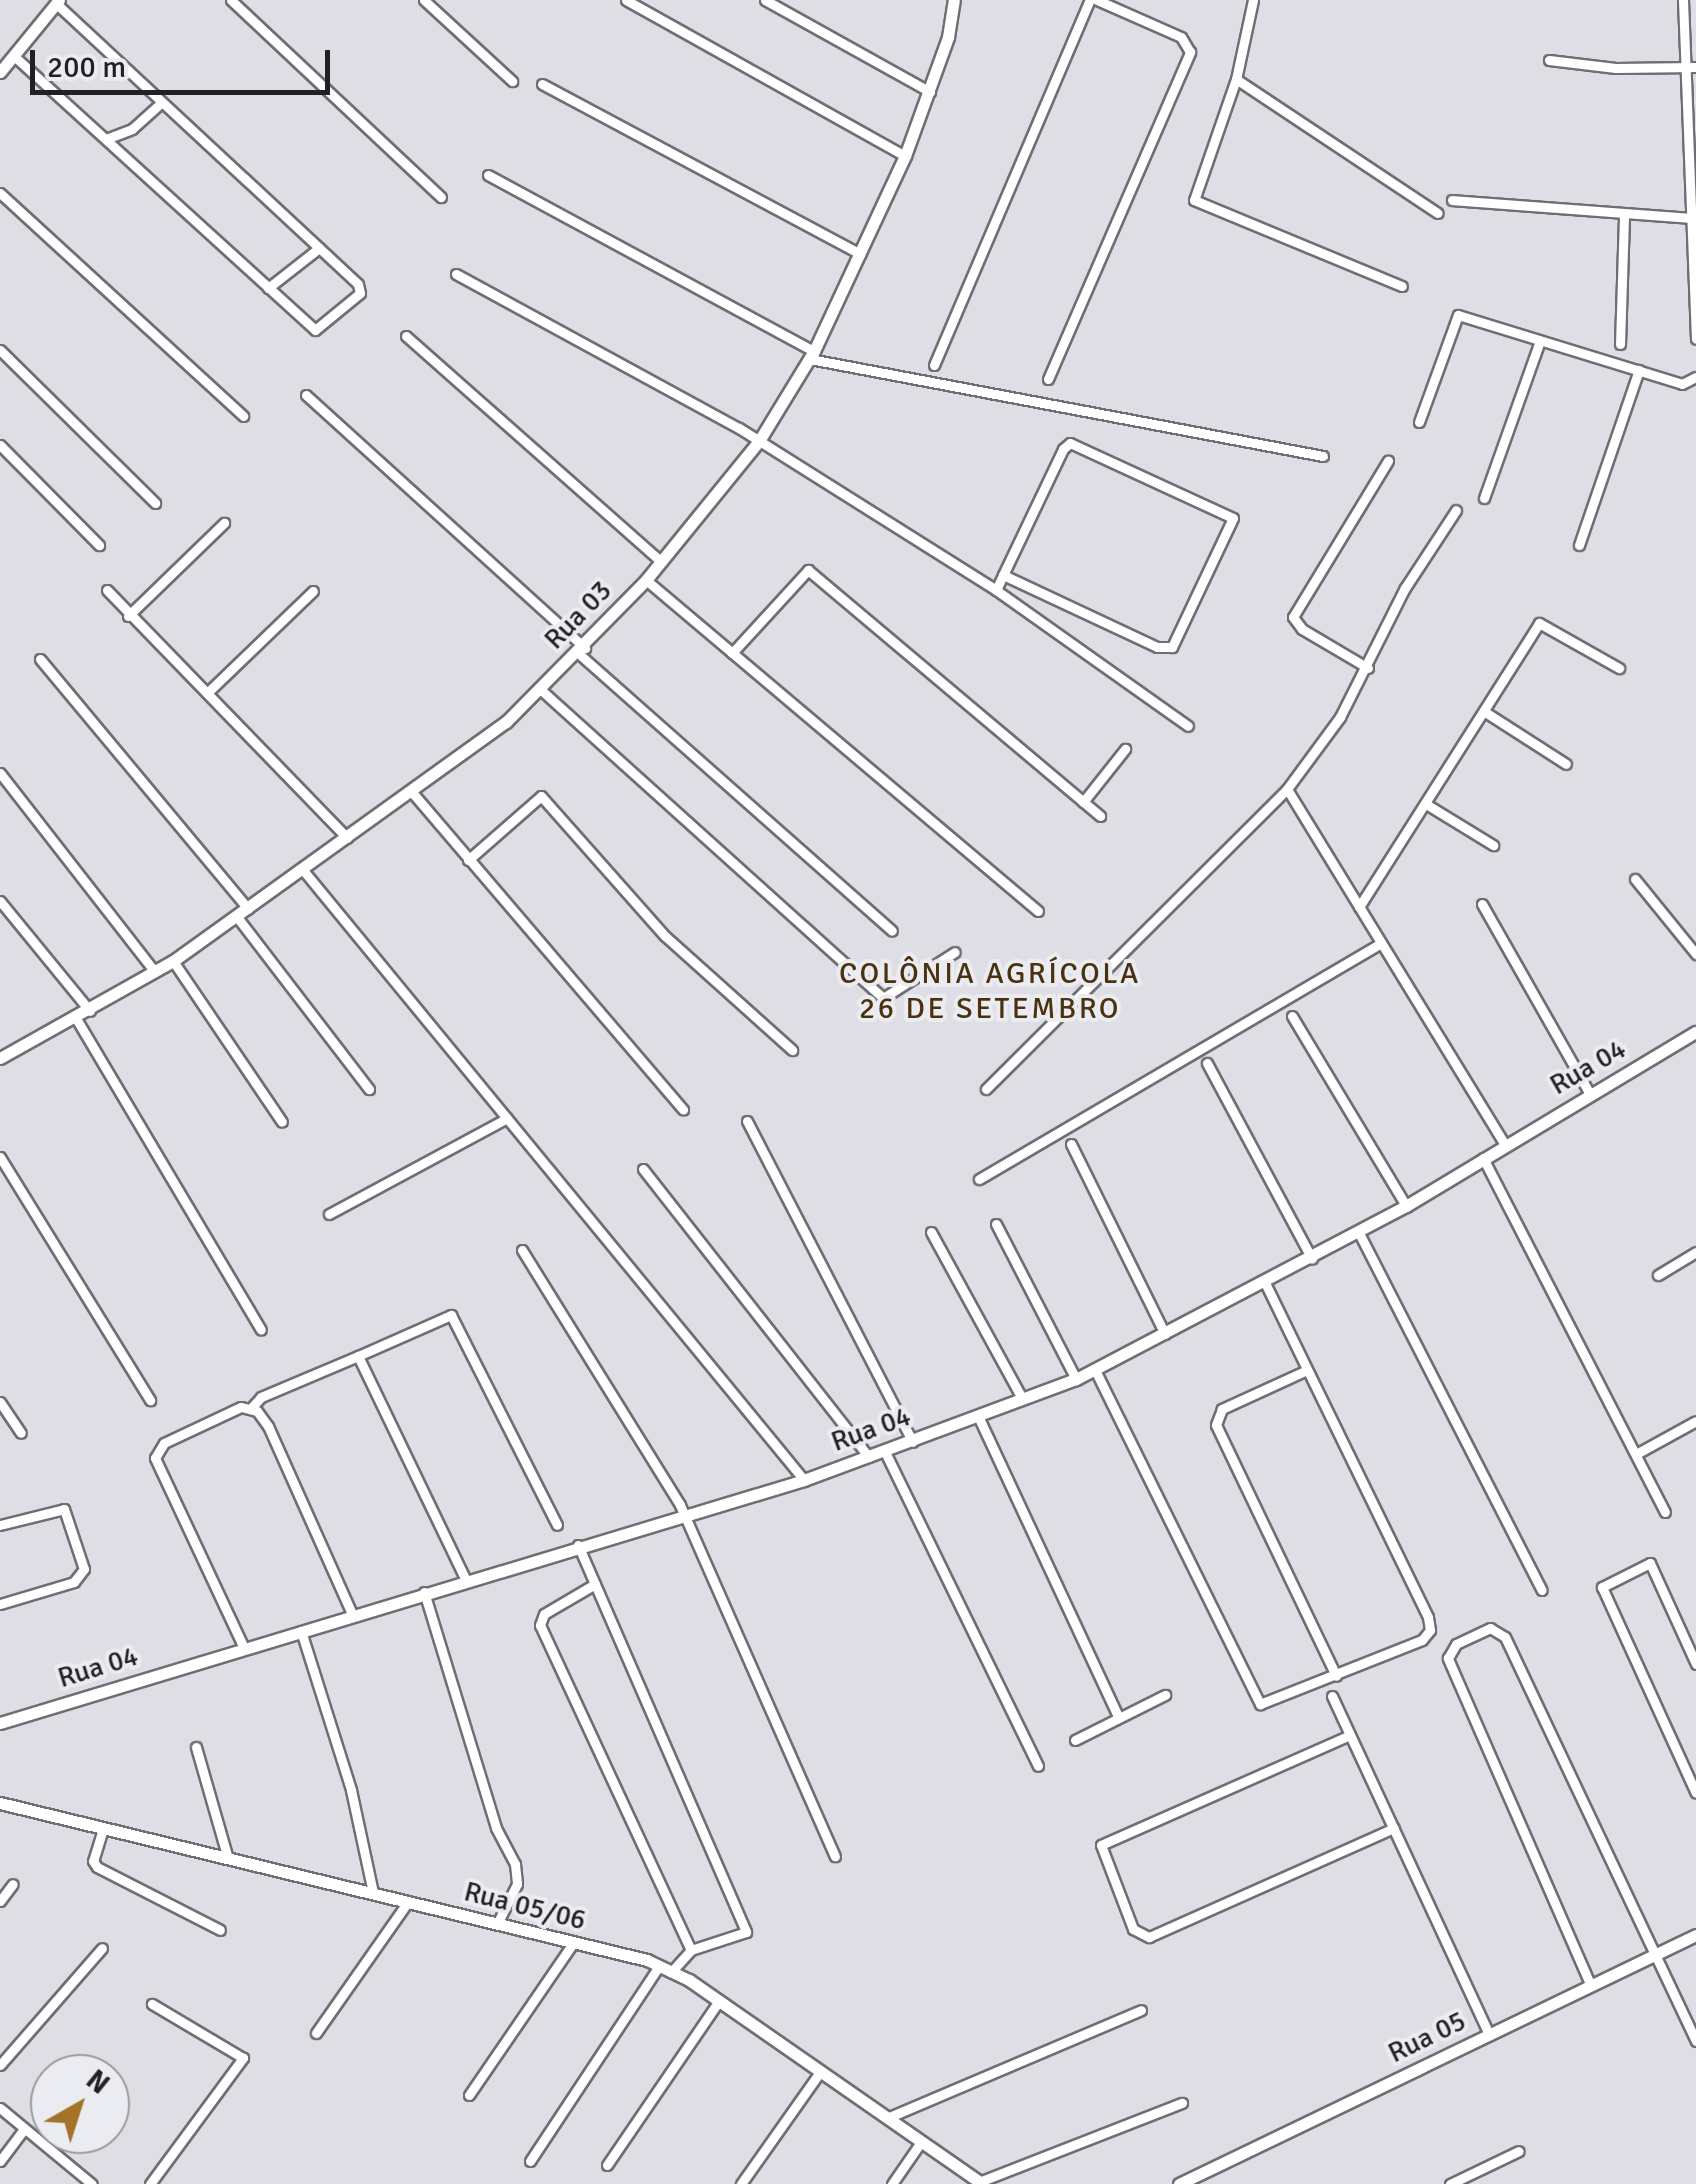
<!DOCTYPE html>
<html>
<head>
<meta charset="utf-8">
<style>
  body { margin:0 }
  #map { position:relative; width:1696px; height:2184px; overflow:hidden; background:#dedee4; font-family:Signika,sans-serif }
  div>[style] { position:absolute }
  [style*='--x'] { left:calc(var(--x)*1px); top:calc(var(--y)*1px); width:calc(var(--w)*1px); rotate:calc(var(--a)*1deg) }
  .roads { filter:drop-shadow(2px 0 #6e6f74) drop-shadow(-2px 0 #6e6f74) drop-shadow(0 2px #6e6f74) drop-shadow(0 -2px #6e6f74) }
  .minor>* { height:9px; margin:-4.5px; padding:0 4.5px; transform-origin:4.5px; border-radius:4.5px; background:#fff }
  .tertiary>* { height:11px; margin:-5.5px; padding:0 5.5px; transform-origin:5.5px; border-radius:5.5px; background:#fff }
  span { translate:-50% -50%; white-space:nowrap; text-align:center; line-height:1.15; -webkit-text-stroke:8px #ebecf2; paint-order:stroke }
  .street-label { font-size:28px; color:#212123 }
  .neighbourhood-label { font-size:30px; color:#4a320f; letter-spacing:2.5px }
  .north { position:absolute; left:30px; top:2054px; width:100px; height:100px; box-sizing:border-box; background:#ebecf2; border:2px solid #9a9b9f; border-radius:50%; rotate:39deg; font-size:28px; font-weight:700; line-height:40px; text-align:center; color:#212123 }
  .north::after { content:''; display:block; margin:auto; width:35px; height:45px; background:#a47329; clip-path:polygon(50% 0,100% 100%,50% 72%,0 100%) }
  .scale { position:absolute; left:30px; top:50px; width:300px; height:45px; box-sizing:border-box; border:5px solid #212123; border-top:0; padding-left:12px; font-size:30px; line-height:35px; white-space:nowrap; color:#212123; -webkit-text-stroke:8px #ebecf2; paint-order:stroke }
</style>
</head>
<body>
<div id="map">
  <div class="roads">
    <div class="minor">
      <i style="--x:231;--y:0;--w:288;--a:43.2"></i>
      <i style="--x:424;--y:0;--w:120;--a:42.6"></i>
      <i style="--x:626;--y:0;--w:320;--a:29.2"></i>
      <i style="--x:765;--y:0;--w:189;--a:29.1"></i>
      <i style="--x:1253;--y:0;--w:81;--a:102.1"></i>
      <i style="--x:1236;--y:79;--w:128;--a:109.1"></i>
      <i style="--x:1194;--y:200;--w:225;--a:22.5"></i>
      <i style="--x:1683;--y:0;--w:339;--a:87.8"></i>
      <i style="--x:14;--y:56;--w:407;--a:42.3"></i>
      <i style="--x:315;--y:330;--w:58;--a:-39.4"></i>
      <i style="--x:360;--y:293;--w:9;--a:-103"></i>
      <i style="--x:358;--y:284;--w:413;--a:-137.1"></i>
      <i style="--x:1549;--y:60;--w:67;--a:6.8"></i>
      <i style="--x:1616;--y:68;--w:80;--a:-0.7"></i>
      <i style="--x:1236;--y:79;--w:242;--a:33.6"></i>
      <i style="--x:542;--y:84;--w:361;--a:28.1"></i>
      <i style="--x:106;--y:139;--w:28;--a:-21"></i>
      <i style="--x:132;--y:129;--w:40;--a:-42"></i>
      <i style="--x:488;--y:175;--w:370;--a:28.4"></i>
      <i style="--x:0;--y:193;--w:330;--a:42.5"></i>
      <i style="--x:1452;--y:200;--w:239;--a:4.3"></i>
      <i style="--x:456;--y:274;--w:322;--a:28.6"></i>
      <i style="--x:739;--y:428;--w:304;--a:32.2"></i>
      <i style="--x:996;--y:590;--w:235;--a:35.3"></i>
      <i style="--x:268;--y:288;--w:65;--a:-38.1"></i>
      <i style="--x:406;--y:336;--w:341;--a:41.5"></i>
      <i style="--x:1620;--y:344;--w:130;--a:-88.2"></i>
      <i style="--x:0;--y:350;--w:218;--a:44.6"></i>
      <i style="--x:810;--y:359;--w:522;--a:10.71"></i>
      <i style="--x:934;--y:365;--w:397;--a:-66.9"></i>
      <i style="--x:1048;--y:379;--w:357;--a:-66.5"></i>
      <i style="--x:1190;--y:52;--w:17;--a:-121"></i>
      <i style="--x:1181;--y:37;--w:92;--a:-156.2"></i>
      <i style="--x:306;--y:395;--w:377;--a:42.2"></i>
      <i style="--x:1419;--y:422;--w:114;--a:-70"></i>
      <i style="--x:1458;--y:315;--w:234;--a:17.1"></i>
      <i style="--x:1682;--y:384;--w:16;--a:-27"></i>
      <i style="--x:0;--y:445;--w:141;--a:45.3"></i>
      <i style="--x:1484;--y:498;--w:167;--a:-70.4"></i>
      <i style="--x:1579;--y:545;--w:185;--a:-71.1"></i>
      <i style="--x:646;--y:580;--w:513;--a:40.18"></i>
      <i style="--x:107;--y:590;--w:345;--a:45.9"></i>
      <i style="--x:996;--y:590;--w:17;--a:-65"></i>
      <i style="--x:1003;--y:575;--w:140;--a:-64.5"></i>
      <i style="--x:1063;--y:449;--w:9;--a:-41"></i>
      <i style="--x:1070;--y:443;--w:179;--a:24.7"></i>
      <i style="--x:1233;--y:518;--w:143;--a:115.3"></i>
      <i style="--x:1172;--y:647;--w:15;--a:180"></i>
      <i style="--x:1157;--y:647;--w:170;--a:-154.9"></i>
      <i style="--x:128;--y:616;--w:134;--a:-44.1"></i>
      <i style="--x:578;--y:653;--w:419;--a:41.5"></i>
      <i style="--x:732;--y:653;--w:113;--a:-47.5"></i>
      <i style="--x:808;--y:570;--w:382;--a:40.1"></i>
      <i style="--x:40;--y:659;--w:325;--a:50.2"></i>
      <i style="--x:1368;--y:668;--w:77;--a:-149.4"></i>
      <i style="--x:1302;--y:629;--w:15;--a:-127"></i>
      <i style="--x:1293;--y:617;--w:183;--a:-58.7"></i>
      <i style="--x:540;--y:689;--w:462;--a:42"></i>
      <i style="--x:883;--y:998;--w:85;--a:-32.6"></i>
      <i style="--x:207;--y:693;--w:147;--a:-43.9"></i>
      <i style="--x:1485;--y:712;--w:96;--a:32.7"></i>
      <i style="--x:0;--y:773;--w:252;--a:52.1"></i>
      <i style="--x:1287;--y:789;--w:417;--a:58.5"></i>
      <i style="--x:411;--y:791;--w:419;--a:49.5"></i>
      <i style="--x:1083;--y:802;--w:68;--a:-51.6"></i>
      <i style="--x:1426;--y:804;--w:79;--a:31.5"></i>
      <i style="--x:468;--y:860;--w:97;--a:-41.2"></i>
      <i style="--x:541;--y:796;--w:187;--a:48.5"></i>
      <i style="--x:665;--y:936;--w:171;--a:41.9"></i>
      <i style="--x:303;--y:870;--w:789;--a:50.6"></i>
      <i style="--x:1635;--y:879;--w:97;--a:50.9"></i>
      <i style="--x:0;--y:901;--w:142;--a:50.7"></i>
      <i style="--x:1482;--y:904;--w:219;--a:60.4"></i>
      <i style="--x:1359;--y:907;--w:336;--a:-57.6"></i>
      <i style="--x:1539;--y:623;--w:92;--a:29.4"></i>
      <i style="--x:237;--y:917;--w:217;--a:52.5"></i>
      <i style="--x:173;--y:961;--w:194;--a:55.9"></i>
      <i style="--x:1292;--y:1016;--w:222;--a:59"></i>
      <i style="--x:77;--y:1020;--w:360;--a:59.3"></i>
      <i style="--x:1207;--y:1063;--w:222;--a:61.8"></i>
      <i style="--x:986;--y:1089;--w:425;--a:-44.9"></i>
      <i style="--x:1287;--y:789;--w:89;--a:-53.6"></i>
      <i style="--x:1340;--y:717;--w:144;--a:-63.3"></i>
      <i style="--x:1405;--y:588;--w:93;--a:-56.8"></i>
      <i style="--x:747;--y:1121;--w:361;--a:62.7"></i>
      <i style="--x:1071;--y:1144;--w:212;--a:63.7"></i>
      <i style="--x:0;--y:1157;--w:286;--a:58.3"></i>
      <i style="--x:1483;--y:1158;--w:398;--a:62.8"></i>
      <i style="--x:643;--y:1169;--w:366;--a:51.9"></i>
      <i style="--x:979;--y:1179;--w:466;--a:-30.4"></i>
      <i style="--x:329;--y:1214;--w:202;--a:-28.3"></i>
      <i style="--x:996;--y:1224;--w:174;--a:62.7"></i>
      <i style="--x:931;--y:1232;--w:189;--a:61.3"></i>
      <i style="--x:1359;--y:1233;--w:401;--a:62.9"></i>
      <i style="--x:522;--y:1250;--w:300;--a:58.2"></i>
      <i style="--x:680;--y:1505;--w:384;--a:66.2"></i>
      <i style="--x:1658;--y:1275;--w:44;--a:-31.2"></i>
      <i style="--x:358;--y:1356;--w:102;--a:-23.8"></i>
      <i style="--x:451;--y:1315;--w:235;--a:63.2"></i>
      <i style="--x:1095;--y:1370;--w:373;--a:63.7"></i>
      <i style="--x:1260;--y:1704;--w:174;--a:-21.6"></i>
      <i style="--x:1422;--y:1640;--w:13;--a:-51"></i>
      <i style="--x:1430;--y:1630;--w:13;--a:-99"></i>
      <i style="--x:1428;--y:1617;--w:372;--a:-116"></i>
      <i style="--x:1307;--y:1370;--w:94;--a:155.4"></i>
      <i style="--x:1222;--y:1409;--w:17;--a:111"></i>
      <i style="--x:1216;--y:1425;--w:278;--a:64.4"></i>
      <i style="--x:0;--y:1402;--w:37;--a:56"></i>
      <i style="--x:250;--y:1409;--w:16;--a:-47"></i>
      <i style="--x:261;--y:1397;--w:105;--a:-22.9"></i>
      <i style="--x:358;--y:1356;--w:249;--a:64.3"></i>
      <i style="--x:978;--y:1416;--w:331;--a:65"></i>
      <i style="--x:885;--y:1452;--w:349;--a:64"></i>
      <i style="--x:1636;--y:1454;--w:68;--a:-28.8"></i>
      <i style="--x:0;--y:1525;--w:66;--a:-14"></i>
      <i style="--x:64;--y:1509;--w:63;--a:71.6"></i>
      <i style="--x:84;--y:1569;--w:16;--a:128"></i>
      <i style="--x:74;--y:1582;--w:77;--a:163.4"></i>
      <i style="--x:578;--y:1545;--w:422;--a:66.5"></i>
      <i style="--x:746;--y:1932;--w:58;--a:161.9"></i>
      <i style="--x:691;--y:1950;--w:30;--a:132"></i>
      <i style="--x:595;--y:1584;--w:59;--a:149.5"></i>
      <i style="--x:544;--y:1614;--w:12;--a:110"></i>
      <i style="--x:540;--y:1625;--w:358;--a:65.1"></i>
      <i style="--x:424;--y:1592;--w:247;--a:73"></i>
      <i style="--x:496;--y:1828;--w:41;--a:62.2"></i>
      <i style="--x:515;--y:1864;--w:20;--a:84"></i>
      <i style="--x:517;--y:1884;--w:45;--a:116.6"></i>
      <i style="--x:301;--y:1631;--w:167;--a:72.5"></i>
      <i style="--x:351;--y:1790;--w:105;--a:77.9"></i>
      <i style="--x:244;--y:1648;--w:210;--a:-115.1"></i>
      <i style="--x:155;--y:1458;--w:17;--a:-59"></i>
      <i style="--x:164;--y:1443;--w:85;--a:-25.1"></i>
      <i style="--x:241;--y:1407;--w:16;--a:14"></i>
      <i style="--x:257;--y:1411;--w:19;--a:54"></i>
      <i style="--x:268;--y:1426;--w:206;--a:65.9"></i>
      <i style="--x:1696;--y:1664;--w:111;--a:-114.5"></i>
      <i style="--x:1650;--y:1563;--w:54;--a:153.4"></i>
      <i style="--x:1602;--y:1587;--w:226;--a:65.5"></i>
      <i style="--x:1332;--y:1696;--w:374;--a:65.1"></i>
      <i style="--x:1350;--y:1735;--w:272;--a:156.2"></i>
      <i style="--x:1101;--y:1845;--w:90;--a:69.1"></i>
      <i style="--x:1133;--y:1929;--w:18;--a:27"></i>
      <i style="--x:1149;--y:1937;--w:268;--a:-24"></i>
      <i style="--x:1075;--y:1740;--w:101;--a:-26.6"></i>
      <i style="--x:196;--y:1747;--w:112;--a:74"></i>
      <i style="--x:102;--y:1832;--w:30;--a:107"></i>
      <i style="--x:93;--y:1861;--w:7;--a:56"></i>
      <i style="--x:97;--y:1867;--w:138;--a:27.1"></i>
      <i style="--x:0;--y:1901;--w:21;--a:-53"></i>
      <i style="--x:1591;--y:1986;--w:358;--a:-113.6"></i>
      <i style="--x:1448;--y:1658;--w:16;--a:-60"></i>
      <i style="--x:1456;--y:1644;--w:38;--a:-25"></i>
      <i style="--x:1490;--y:1628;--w:17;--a:31"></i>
      <i style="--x:1505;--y:1637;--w:447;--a:64.7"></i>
      <i style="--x:316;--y:2033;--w:159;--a:-55"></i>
      <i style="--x:0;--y:2065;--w:155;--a:-48.9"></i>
      <i style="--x:469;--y:2095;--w:184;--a:-55.6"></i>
      <i style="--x:0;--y:2108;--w:119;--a:39.6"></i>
      <i style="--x:887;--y:2118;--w:276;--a:-23"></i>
      <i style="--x:0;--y:2161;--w:40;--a:-53"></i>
      <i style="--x:530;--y:2161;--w:234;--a:-56.5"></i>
      <i style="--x:607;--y:2165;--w:199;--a:-55.7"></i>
      <i style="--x:979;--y:2182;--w:218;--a:-21.3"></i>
      <i style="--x:150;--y:2184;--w:157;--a:-53.6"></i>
      <i style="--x:243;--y:2058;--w:106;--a:-149.3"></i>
      <i style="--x:741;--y:2184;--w:137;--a:-54.8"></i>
      <i style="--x:892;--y:2184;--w:51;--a:-55.4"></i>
      <i style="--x:1450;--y:2184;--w:76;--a:-25.6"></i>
    </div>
    <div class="tertiary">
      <i style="--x:0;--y:72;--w:93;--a:-50.7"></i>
      <i style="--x:0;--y:1058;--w:198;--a:-29.3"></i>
      <i style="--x:173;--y:961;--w:410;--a:-35.7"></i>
      <i style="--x:506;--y:722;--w:199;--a:-45.4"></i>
      <i style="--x:646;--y:580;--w:179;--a:-50.9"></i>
      <i style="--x:759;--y:441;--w:105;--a:-58.6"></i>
      <i style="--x:814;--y:351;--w:215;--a:-65"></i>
      <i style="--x:905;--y:156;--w:127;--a:-70.1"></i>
      <i style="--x:948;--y:37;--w:37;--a:-81"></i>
      <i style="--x:0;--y:1723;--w:840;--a:-16.82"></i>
      <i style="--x:804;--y:1480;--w:290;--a:-20.4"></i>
      <i style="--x:1076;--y:1379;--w:373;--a:-27.7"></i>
      <i style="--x:1406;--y:1206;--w:338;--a:-31"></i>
      <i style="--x:0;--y:1803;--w:666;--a:13.64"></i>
      <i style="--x:647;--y:1960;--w:47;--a:25.5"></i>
      <i style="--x:689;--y:1980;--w:357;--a:34.8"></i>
      <i style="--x:1179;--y:2184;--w:574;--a:-25.72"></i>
    </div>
  </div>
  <div class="street-label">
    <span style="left:578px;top:615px;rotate:-46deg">Rua 03</span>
    <span style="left:1588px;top:1067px;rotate:-30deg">Rua 04</span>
    <span style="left:871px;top:1429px;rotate:-20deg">Rua 04</span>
    <span style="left:98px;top:1667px;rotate:-17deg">Rua 04</span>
    <span style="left:525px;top:1906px;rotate:14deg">Rua 05/06</span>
    <span style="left:1427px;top:2037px;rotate:-26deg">Rua 05</span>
  </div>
  <div class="neighbourhood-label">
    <span style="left:990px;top:991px">COLÔNIA AGRÍCOLA<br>26 DE SETEMBRO</span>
  </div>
  <div class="north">N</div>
  <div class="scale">200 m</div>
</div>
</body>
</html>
